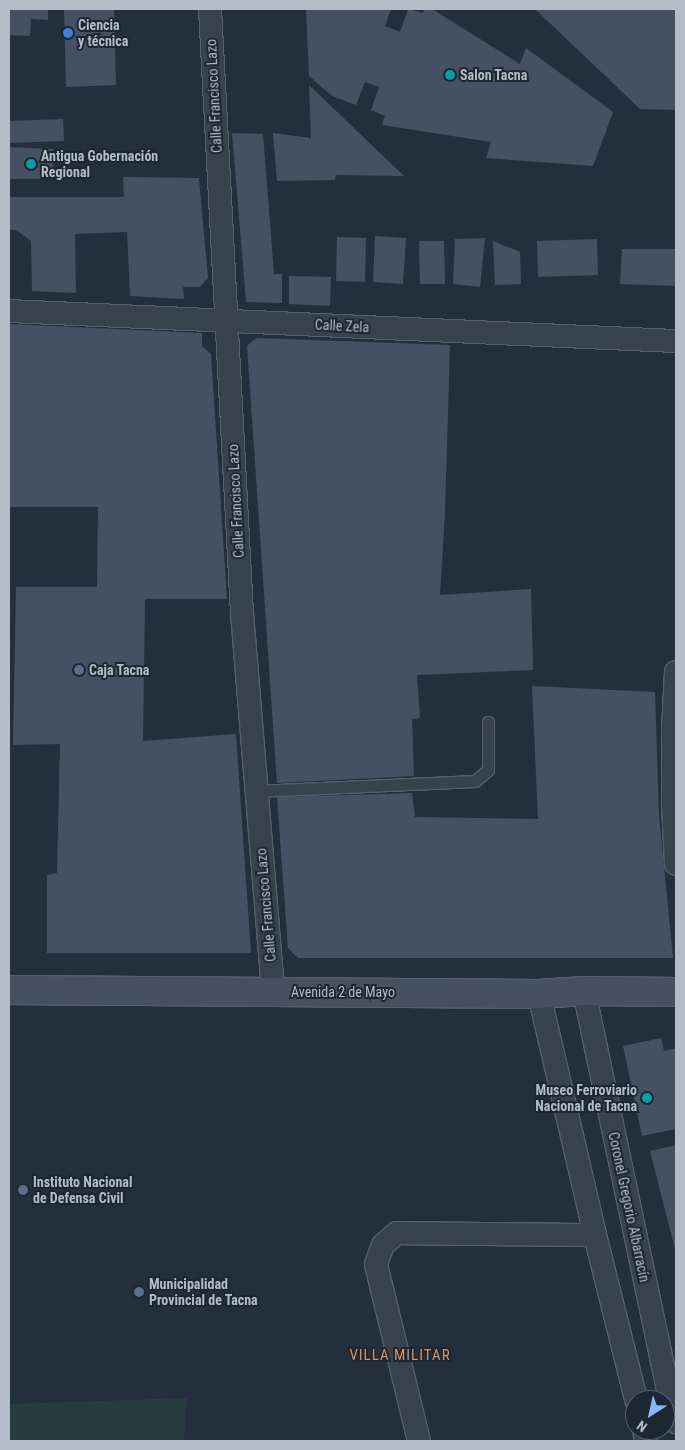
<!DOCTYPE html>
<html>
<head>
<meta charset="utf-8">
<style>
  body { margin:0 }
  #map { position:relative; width:685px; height:1450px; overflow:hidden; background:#242f3e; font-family:"Roboto Condensed",sans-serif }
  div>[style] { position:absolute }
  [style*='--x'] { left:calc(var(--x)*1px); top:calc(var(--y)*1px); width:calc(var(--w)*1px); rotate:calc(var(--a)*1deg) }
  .green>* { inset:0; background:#263c3f }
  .building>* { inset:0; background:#455162 }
  .roads { filter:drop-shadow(1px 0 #565f6c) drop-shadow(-1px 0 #565f6c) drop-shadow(0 1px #565f6c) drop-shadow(0 -1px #565f6c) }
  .lane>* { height:11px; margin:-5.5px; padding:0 5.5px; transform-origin:5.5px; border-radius:5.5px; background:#38414e }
  .street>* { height:22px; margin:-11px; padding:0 11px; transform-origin:11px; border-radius:11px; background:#38414e }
  .secondary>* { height:28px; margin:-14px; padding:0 14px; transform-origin:14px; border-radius:14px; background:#465061 }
  .dots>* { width:14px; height:14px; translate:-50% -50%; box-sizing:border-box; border:2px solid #1d2633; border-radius:50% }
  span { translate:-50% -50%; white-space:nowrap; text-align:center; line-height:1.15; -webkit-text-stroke:4px #1d2633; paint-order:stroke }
  .poi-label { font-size:14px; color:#b4bcc9; font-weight:700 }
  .left { translate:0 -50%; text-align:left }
  .right { translate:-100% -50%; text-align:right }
  .street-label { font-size:14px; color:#b4bcc9 }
  .neighbourhood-label { font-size:15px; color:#d59563; letter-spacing:1px }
  .frame { position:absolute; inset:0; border:10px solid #b4bcc9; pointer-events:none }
  .north { position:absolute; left:625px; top:1390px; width:50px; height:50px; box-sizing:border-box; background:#1d2633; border:1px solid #59626f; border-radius:50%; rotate:215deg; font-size:14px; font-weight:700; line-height:20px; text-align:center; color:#b4bcc9 }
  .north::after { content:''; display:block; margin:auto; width:18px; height:22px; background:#8ab4f8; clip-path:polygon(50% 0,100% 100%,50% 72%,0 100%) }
</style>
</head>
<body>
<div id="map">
  <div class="green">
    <i style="clip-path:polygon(187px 1398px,184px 1441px,9px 1441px,9px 1404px)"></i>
  </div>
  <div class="building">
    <i style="clip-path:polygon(9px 9px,48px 9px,48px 20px,31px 19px,30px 36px,9px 35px)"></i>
    <i style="clip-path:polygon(64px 9px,114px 9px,116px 85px,66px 87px)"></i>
    <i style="clip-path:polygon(306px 9px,391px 9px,385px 26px,400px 32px,408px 9px,423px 13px,424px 9px,432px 9px,520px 64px,526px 48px,613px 112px,593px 166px,486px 158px,491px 142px,382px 125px,385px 116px,371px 110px,379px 87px,365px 82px,356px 105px,332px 96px,309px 76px)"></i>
    <i style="clip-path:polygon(535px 9px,676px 9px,676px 110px,640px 109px)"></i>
    <i style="clip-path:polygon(309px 85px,404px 176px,336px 175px,335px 180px,277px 181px,273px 133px,311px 138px)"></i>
    <i style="clip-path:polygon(63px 119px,64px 141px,9px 143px,9px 121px)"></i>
    <i style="clip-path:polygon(232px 133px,263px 134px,274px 274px,282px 274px,282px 303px,246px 302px)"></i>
    <i style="clip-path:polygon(9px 147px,53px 149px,53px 179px,9px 179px)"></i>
    <i style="clip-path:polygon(123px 177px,199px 178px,208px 278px,200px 287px,183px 287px,184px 299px,130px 296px,127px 232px,75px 234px,76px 293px,32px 291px,31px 241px,16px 230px,9px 230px,9px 197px,124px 197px)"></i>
    <i style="clip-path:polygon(375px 236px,406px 238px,403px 284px,373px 282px)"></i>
    <i style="clip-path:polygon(337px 237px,366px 238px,365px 282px,336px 281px)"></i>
    <i style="clip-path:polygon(485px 238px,480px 287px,453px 284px,455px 239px)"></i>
    <i style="clip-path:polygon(597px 239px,598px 275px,538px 277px,537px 241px)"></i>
    <i style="clip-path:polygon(419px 241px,444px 241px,445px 284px,420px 284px)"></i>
    <i style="clip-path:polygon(493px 241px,520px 252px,521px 284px,495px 285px)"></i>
    <i style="clip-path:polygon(622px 249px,676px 249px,676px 286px,620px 284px)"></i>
    <i style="clip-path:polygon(289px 276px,331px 277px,330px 306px,289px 304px)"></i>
    <i style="clip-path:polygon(9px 324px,202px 333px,202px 346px,211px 354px,227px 599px,145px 599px,143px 741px,236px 734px,251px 953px,47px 953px,47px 875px,57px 873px,60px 744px,13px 745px,16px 587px,97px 587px,98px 507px,9px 507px)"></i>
    <i style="clip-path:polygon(256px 338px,450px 345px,445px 512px,440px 595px,531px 589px,533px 670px,417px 675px,420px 718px,412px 719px,414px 776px,277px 783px,247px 346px)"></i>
    <i style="clip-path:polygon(532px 686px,655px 692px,659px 815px,673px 958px,298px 958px,288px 948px,277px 797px,412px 793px,415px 817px,538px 819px)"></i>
    <i style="clip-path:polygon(661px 1038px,664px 1051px,676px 1048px,676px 1129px,642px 1136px,623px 1046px)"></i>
    <i style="clip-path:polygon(676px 1145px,676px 1253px,650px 1151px)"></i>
  </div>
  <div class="roads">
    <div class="lane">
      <i style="--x:256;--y:791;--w:219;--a:-2.6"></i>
      <i style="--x:475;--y:781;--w:17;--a:-40"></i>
      <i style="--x:488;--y:770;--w:48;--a:-90"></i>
    </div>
    <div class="street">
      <i style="--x:210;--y:9;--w:605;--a:86.97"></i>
      <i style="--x:242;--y:613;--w:380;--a:85.3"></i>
      <i style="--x:9;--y:311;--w:668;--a:2.58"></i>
      <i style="--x:676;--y:672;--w:57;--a:93"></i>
      <i style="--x:673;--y:729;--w:76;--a:90"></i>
      <i style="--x:673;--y:805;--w:59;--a:87.1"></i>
      <i style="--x:584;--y:991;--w:409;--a:78.1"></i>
      <i style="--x:668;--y:1391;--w:32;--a:76"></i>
      <i style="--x:539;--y:994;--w:247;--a:76.9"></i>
      <i style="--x:595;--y:1235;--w:170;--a:76"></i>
      <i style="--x:644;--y:1430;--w:11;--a:80"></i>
      <i style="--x:419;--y:1441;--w:182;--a:-103.7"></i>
      <i style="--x:376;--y:1264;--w:20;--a:-70"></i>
      <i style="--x:383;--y:1245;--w:18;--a:-41"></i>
      <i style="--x:397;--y:1233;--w:198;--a:0.6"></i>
    </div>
    <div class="secondary">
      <i style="--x:9;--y:990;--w:530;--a:0.43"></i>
      <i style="--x:539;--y:994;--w:45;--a:-3.8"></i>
      <i style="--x:584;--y:991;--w:92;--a:0.6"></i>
    </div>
  </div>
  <div class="dots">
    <i style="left:68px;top:33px;background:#3f7fe0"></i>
    <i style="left:450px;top:75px;background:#0f9aa8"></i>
    <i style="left:31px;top:164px;background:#0f9aa8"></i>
    <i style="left:79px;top:670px;background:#5c6f8a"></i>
    <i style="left:647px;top:1098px;background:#0f9aa8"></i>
    <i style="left:23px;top:1190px;background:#5c6f8a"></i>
    <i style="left:139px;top:1292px;background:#5c6f8a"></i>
  </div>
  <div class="poi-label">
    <span class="left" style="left:78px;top:33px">Ciencia<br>y técnica</span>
    <span class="left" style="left:460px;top:75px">Salon Tacna</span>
    <span class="left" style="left:41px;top:164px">Antigua Gobernación<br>Regional</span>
    <span class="left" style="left:89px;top:670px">Caja Tacna</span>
    <span class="right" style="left:637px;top:1098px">Museo Ferroviario<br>Nacional de Tacna</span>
    <span class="left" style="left:33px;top:1190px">Instituto Nacional<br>de Defensa Civil</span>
    <span class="left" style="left:149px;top:1292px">Municipalidad<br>Provincial de Tacna</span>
  </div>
  <div class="street-label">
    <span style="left:214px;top:96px;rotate:-93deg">Calle Francisco Lazo</span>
    <span style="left:342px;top:326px;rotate:3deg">Calle Zela</span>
    <span style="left:236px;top:501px;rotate:-93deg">Calle Francisco Lazo</span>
    <span style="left:266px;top:905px;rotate:-95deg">Calle Francisco Lazo</span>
    <span style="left:343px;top:992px">Avenida 2 de Mayo</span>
    <span style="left:629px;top:1207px;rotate:78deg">Coronel Gregorio Albarracín</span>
  </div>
  <div class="neighbourhood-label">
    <span style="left:400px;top:1356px">VILLA MILITAR</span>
  </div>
  <div class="frame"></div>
  <div class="north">N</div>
</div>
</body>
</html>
